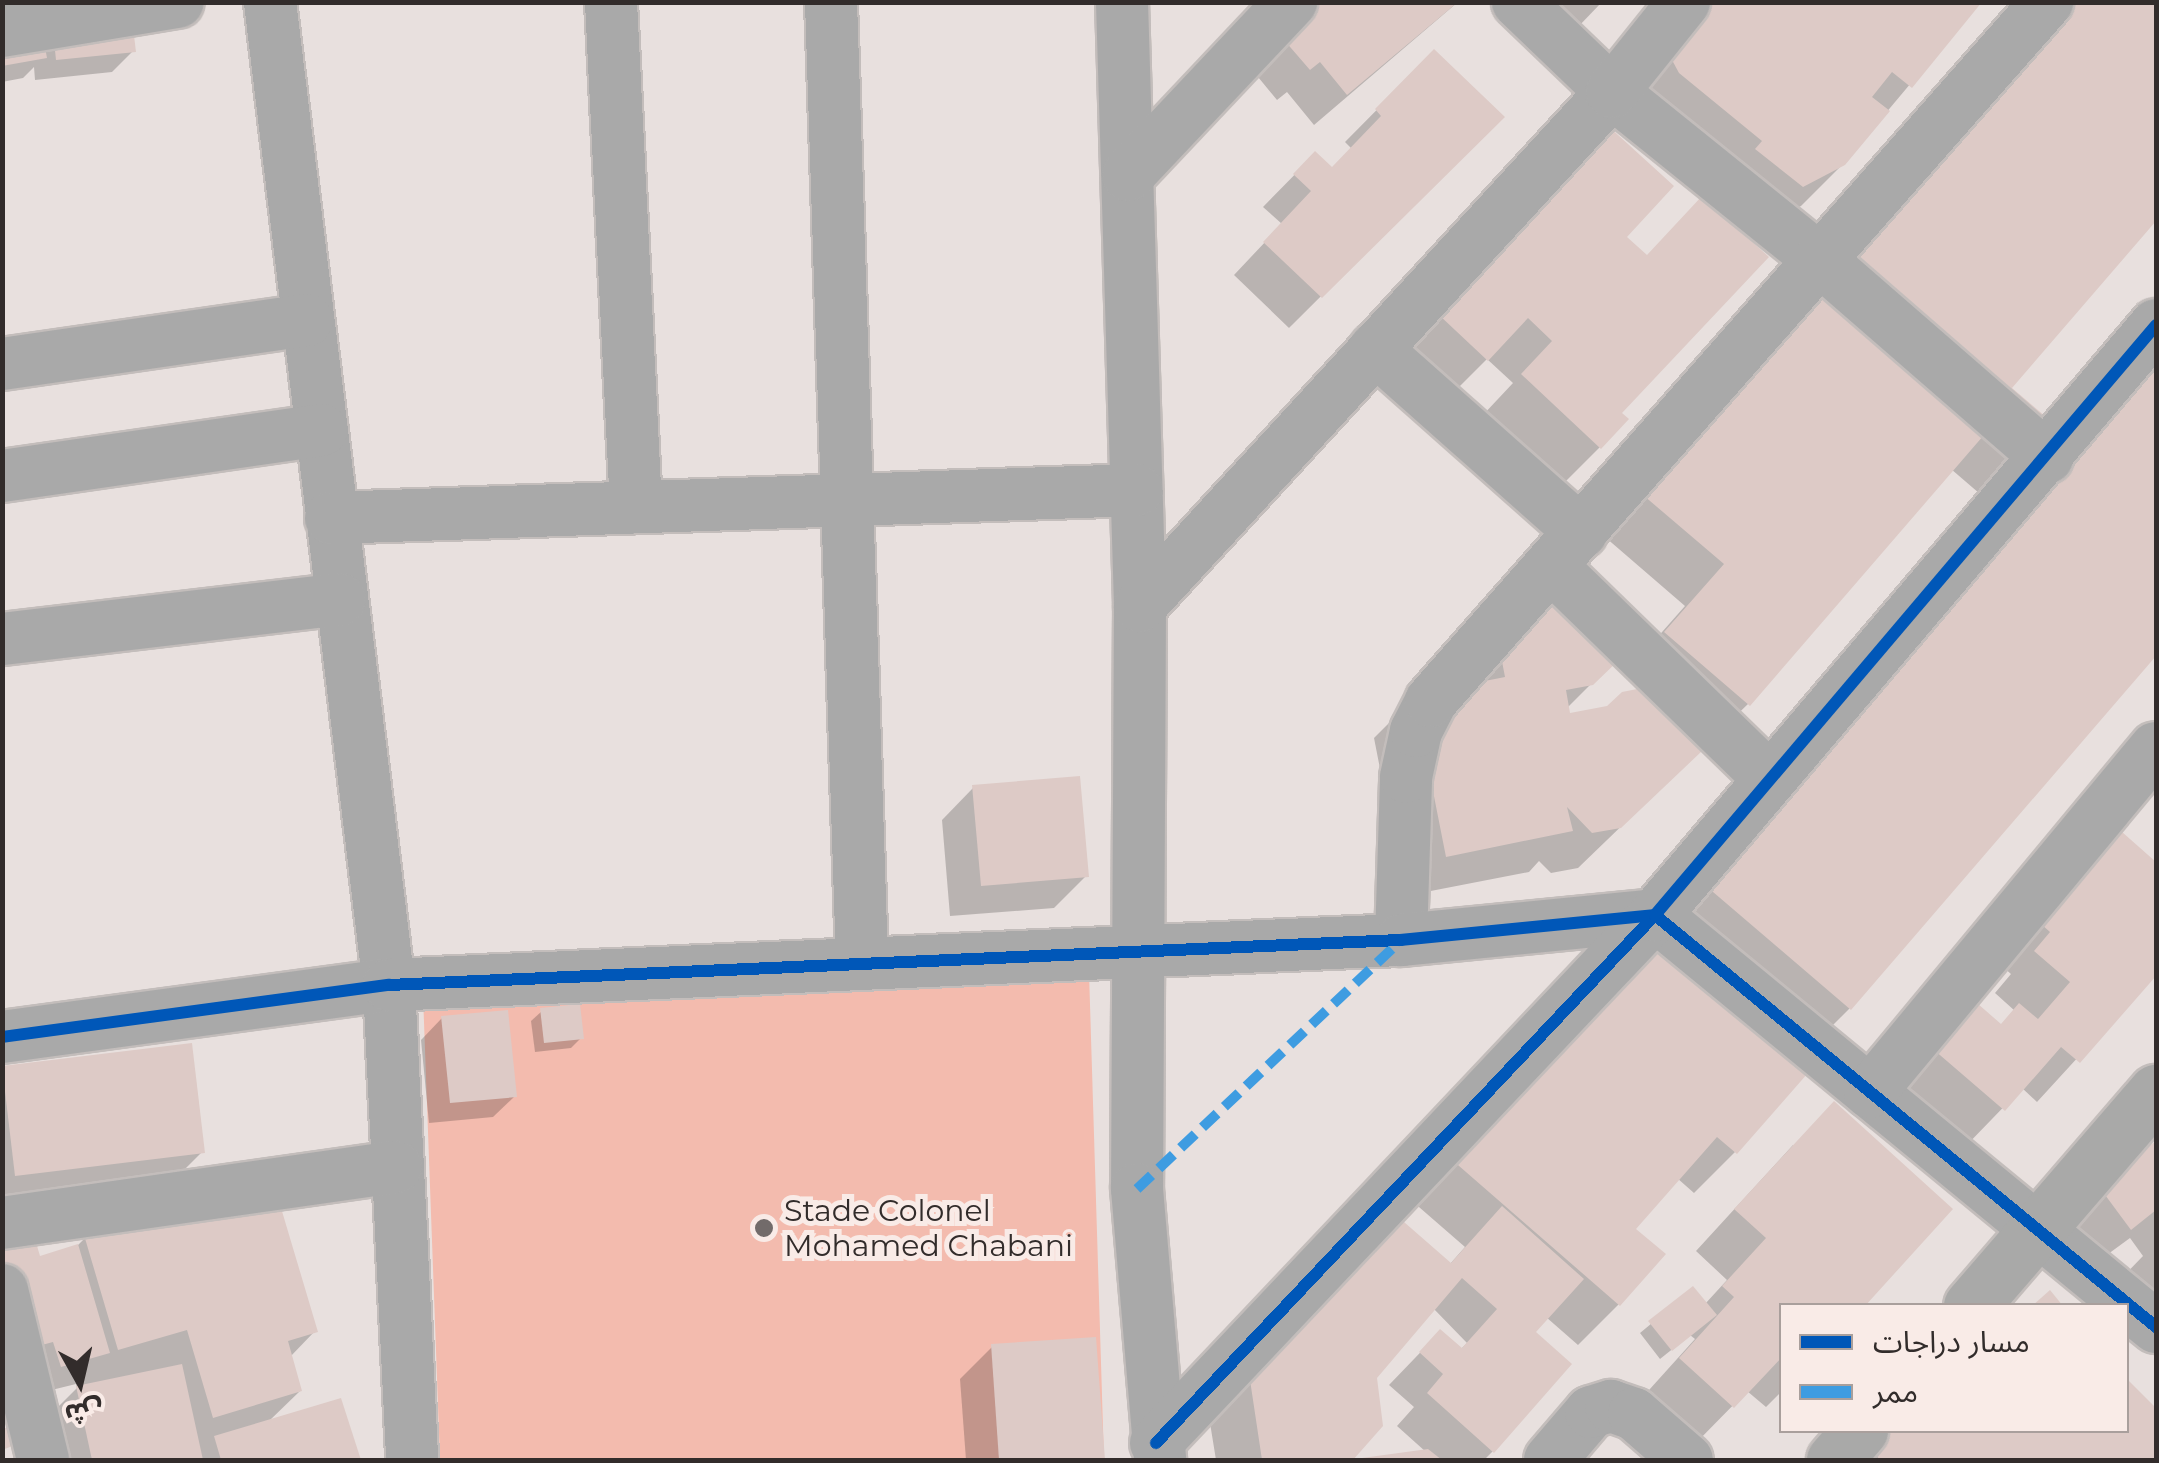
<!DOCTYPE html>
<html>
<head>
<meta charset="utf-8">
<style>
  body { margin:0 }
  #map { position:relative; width:2159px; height:1463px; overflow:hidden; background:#e8e0de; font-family:Montserrat,"Noto Sans Arabic",sans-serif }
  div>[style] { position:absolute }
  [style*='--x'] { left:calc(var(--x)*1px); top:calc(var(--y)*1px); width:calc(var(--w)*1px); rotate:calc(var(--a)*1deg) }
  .green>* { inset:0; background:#f3bbae }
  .shadow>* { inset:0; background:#0003 }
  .building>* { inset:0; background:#ddcac6 }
  .roads { filter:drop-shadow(2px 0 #c3bdbb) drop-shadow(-2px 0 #c3bdbb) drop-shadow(0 2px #c3bdbb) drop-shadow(0 -2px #c3bdbb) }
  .street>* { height:52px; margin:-26px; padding:0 26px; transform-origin:26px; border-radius:26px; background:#a9a9a9 }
  .secondary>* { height:55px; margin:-27.5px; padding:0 27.5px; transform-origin:27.5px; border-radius:27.5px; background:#a9a9a8 }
  .quiet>* { height:10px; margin-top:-5px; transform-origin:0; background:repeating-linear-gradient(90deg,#3e9ce1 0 20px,transparent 0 30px) }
  .cycleway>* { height:12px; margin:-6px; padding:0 6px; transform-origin:6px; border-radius:6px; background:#0057b8 }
  .dots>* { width:28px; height:28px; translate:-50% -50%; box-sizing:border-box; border:5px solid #f9ebe7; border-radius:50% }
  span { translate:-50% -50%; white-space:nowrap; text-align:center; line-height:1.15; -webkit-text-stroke:10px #f9ebe7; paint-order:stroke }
  .poi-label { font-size:30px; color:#322c2b }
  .left { translate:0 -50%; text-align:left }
  .frame { position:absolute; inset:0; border:5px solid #322c2b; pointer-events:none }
  .legend { position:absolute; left:1779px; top:1303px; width:350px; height:130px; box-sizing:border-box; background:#f9ebe7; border:2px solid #a99f9c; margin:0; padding:12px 18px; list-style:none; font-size:30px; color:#322c2b }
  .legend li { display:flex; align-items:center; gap:20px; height:50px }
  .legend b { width:50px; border:2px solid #a99f9c }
  .north { position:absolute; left:30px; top:1333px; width:100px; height:100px; -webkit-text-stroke:8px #f9ebe7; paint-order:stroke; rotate:172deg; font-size:28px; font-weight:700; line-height:40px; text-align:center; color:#322c2b }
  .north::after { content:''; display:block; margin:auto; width:35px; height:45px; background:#322c2b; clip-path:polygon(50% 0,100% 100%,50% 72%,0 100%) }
</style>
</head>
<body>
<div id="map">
  <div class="green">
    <i style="clip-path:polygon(1089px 972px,1104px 1460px,440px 1460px,423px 995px)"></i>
  </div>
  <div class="shadow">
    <i style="clip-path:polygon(2px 2px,128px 2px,133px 51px,112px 72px,35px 80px,34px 67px,23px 78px,2px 82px)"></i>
    <i style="clip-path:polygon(1307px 2px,1458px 2px,1314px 125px,1287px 92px,1277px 100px,1249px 66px)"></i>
    <i style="clip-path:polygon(1498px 2px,1602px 2px,1577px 28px)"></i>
    <i style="clip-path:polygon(1649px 2px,1979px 2px,1843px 164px,1801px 206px,1761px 226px,1638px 114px,1650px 45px,1636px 18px)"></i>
    <i style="clip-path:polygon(2066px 2px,2156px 2px,2156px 218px,2009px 388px,2064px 435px,2156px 328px,2156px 652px,1849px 1009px,1809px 1049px,1653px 916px,2001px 512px,1951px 469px,1748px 704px,1578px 868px,1551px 873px,1539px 861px,1529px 872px,1405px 896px,1374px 738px,1415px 697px,1502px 653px,1618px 657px,1567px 708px,1568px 716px,1608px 708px,1644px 690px,1625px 674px,1685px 606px,1605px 537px)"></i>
    <i style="clip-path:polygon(1434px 52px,1501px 117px,1289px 328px,1234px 275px,1282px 224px,1263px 207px,1315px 154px,1331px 170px,1352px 149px,1345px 142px)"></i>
    <i style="clip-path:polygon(1623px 237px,1619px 413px,1600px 447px,1559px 488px,1482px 416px,1513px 383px,1487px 359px,1446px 400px,1383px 342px)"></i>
    <i style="clip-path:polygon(973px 788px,1086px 876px,1054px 908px,950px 916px,942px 820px)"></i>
    <i style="clip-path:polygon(2096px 813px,2156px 866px,2156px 893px,2150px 900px,2156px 905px,2156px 972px,2037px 1102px,2022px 1088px,1962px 1150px,1874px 1073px,2000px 1026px,2015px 1011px,1995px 993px,2011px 974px,1995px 960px)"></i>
    <i style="clip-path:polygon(1607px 964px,1735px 1152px,1694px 1193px,1677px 1178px,1633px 1229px,1619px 1304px,1578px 1345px,1546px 1317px,1533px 1332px,1493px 1451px,1484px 1460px,1363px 1460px,1426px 1452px,1397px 1426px,1414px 1407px,1389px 1385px,1440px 1332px,1460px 1350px,1467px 1343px,1433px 1308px,1374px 1377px,1381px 1425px,1350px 1460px,1216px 1460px,1210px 1423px,1342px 1269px,1450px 1264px,1465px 1247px,1404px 1194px)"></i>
    <i style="clip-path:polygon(542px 1011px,581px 1038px,571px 1048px,535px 1052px,531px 1021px)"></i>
    <i style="clip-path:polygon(442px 1018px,515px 1096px,493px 1117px,429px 1123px,421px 1040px)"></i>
    <i style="clip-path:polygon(2px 1069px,202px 1152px,170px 1184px,2px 1204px)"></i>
    <i style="clip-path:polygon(2156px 1142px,2156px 1341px,2112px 1288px,2143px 1256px,2130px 1238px,2089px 1268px,2058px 1227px)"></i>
    <i style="clip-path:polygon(1793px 1145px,1782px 1306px,1782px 1391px,1766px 1407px,1747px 1391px,1692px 1447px,1640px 1400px,1695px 1339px,1690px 1335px,1660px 1359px,1640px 1333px,1693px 1289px,1705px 1304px,1727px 1280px,1696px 1251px)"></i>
    <i style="clip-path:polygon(2px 1226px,38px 1259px,75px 1248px,86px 1237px,315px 1331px,290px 1357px,300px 1391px,267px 1423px,340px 1401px,358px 1460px,54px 1460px,45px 1420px,77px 1388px,76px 1384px,11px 1400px,2px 1409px)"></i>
    <i style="clip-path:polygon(1094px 1340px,1103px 1460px,966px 1460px,960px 1379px,992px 1347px)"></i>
    <i style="clip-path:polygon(2126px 1380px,2156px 1413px,2156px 1460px,1859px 1460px,1892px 1430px,2126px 1430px)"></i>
  </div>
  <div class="building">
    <i style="clip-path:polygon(50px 2px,130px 2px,136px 52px,56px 60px)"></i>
    <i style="clip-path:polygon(1315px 2px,1458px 2px,1347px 95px,1320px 62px,1310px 70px,1278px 33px)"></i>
    <i style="clip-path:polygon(1690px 2px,1982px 2px,1912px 88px,1892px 72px,1872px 97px,1890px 111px,1845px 165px,1803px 187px,1755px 149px,1762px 141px,1679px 73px,1658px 34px)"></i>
    <i style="clip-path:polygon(2068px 2px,2156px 2px,2156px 221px,2012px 388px,2067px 435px,2156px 331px,2156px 656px,1851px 1010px,1692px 874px,2040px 470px,1990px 428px,1750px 706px,1664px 632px,1724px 564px,1643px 495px)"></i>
    <i style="clip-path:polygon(37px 3px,47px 58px,2px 66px,2px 9px)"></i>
    <i style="clip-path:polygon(1434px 49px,1505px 117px,1322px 298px,1263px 242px,1311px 191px,1293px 174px,1315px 151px,1332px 167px,1381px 116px,1375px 109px)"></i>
    <i style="clip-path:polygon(1595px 114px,1674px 186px,1627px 237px,1647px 255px,1702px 196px,1769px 257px,1622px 413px,1629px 419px,1601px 449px,1521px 374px,1552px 341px,1528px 318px,1488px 361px,1422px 299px)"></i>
    <i style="clip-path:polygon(1561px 593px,1622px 657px,1593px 685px,1566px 690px,1570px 713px,1607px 706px,1622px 692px,1673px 682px,1722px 732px,1621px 828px,1592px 833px,1567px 807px,1573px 831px,1446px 857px,1414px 695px,1505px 677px,1500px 651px)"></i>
    <i style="clip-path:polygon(1080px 776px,1089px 877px,981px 886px,972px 785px)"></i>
    <i style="clip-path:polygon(2096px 809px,2156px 862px,2156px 976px,2080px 1063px,2061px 1047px,2005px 1111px,1912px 1031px,1954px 983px,2001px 1024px,2019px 1003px,2038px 1019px,2070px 982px,2034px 951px,2050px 932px,2033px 917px)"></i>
    <i style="clip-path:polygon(1647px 920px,1815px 1065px,1737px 1154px,1717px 1137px,1636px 1229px,1666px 1254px,1620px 1306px,1443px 1152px)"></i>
    <i style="clip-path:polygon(580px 1004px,584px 1039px,544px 1043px,540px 1008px)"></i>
    <i style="clip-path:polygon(508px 1010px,517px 1097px,450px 1103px,441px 1016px)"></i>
    <i style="clip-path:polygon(192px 1043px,205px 1153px,15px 1176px,2px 1066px)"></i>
    <i style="clip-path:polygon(1834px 1101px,1953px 1209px,1865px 1306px,1782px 1306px,1782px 1357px,1734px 1408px,1679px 1358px,1734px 1297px,1722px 1286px,1766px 1238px,1734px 1209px)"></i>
    <i style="clip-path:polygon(2156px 1141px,2156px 1210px,2131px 1230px,2097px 1184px)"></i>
    <i style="clip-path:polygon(273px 1181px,318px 1332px,288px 1341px,302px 1391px,213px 1418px,187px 1330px,118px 1350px,84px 1235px)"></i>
    <i style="clip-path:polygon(1502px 1206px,1584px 1279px,1536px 1332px,1572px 1364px,1494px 1453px,1427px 1393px,1443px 1374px,1419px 1352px,1440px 1329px,1462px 1348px,1497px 1309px,1462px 1278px,1377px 1378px,1383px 1426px,1353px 1460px,1262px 1460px,1250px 1380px,1382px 1225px,1404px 1222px,1451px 1263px)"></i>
    <i style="clip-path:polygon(28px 1215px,40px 1256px,78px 1244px,110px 1353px,61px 1367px,53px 1342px,27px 1349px,2px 1265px,2px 1223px)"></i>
    <i style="clip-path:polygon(1693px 1286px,1717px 1315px,1672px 1351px,1648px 1321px)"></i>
    <i style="clip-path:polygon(2050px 1290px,2063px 1306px,2032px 1306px)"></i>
    <i style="clip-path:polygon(1096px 1337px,1105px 1460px,999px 1460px,991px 1344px)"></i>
    <i style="clip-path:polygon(182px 1364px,203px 1460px,92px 1460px,76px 1386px)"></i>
    <i style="clip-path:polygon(2126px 1378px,2156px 1408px,2156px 1460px,1880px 1460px,1869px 1447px,1888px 1430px,2126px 1430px)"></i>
    <i style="clip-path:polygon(341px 1398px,361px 1460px,221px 1460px,214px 1436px)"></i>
    <i style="clip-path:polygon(9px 1427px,15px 1445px,2px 1450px,2px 1429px)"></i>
    <i style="clip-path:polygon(1428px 1449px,1442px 1460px,1362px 1460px,1362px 1458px)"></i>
  </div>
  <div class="roads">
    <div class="street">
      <i style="--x:270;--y:2;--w:990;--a:83.1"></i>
      <i style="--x:389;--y:985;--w:476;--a:87.2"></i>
      <i style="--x:611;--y:2;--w:506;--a:87.17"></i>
      <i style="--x:831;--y:2;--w:961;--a:88.15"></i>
      <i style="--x:1122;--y:2;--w:604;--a:88.29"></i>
      <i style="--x:1140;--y:606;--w:583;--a:90.29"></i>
      <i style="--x:1137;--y:1189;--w:272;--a:85.1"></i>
      <i style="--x:1518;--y:2;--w:130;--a:43.8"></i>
      <i style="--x:1612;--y:92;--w:267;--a:38.9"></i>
      <i style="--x:1820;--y:260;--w:301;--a:41"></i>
      <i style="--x:2;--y:31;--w:178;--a:-9.4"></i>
      <i style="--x:1128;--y:175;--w:238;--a:-46.7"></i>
      <i style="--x:1375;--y:349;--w:276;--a:41.6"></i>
      <i style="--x:2;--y:364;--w:308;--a:-8.2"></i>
      <i style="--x:2;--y:476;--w:323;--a:-8.2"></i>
      <i style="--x:331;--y:518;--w:806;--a:-1.99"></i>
      <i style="--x:1551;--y:566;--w:305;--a:44.2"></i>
      <i style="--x:1140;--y:606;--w:698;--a:-47.44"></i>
      <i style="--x:1612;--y:92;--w:115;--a:-51.3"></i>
      <i style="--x:2;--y:639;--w:340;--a:-6.7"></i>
      <i style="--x:1401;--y:940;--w:163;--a:-88.2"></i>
      <i style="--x:1406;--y:777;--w:47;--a:-77.7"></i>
      <i style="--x:1416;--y:731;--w:34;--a:-63"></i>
      <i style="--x:1431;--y:701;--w:932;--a:-48.61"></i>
      <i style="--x:2;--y:1037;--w:390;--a:-7.7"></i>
      <i style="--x:389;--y:985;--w:1013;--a:-2.55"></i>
      <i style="--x:1401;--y:940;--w:255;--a:-5.6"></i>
      <i style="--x:1655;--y:915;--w:649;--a:39.43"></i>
      <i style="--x:1870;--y:1092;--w:447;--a:-50.3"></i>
      <i style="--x:2;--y:1223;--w:398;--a:-8.1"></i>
      <i style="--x:2;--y:1290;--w:175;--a:76.4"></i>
      <i style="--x:1156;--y:1443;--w:726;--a:-46.62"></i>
      <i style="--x:1655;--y:915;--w:774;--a:-49.66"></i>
      <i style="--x:1550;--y:1460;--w:63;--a:-49.5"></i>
      <i style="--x:1591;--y:1412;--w:21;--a:-17"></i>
      <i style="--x:1611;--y:1406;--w:24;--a:19"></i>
      <i style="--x:1634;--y:1414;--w:70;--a:41"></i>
    </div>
    <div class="secondary">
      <i style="--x:1971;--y:1306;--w:283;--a:-49.2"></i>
      <i style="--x:1834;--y:1460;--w:40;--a:-49"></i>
    </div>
  </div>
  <div class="quiet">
    <i style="--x:1137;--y:1189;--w:363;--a:-43.3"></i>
  </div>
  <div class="cycleway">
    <i style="--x:2;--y:1037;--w:390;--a:-7.7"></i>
    <i style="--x:389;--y:985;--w:1013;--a:-2.55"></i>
    <i style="--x:1401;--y:940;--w:255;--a:-5.6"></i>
    <i style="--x:1655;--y:915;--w:649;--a:39.43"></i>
    <i style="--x:1156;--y:1443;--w:726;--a:-46.62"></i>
    <i style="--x:1655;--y:915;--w:774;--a:-49.66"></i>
  </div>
  <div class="dots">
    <i style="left:764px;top:1228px;background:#726b6a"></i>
  </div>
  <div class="poi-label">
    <span class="left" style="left:784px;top:1228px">Stade Colonel<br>Mohamed Chabani</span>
  </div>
  <div class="frame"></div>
  <ul class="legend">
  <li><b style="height:12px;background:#0057b8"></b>مسار دراجات</li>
  <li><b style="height:12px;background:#3e9ce1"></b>ممر</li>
  </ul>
  <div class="north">ش</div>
</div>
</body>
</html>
